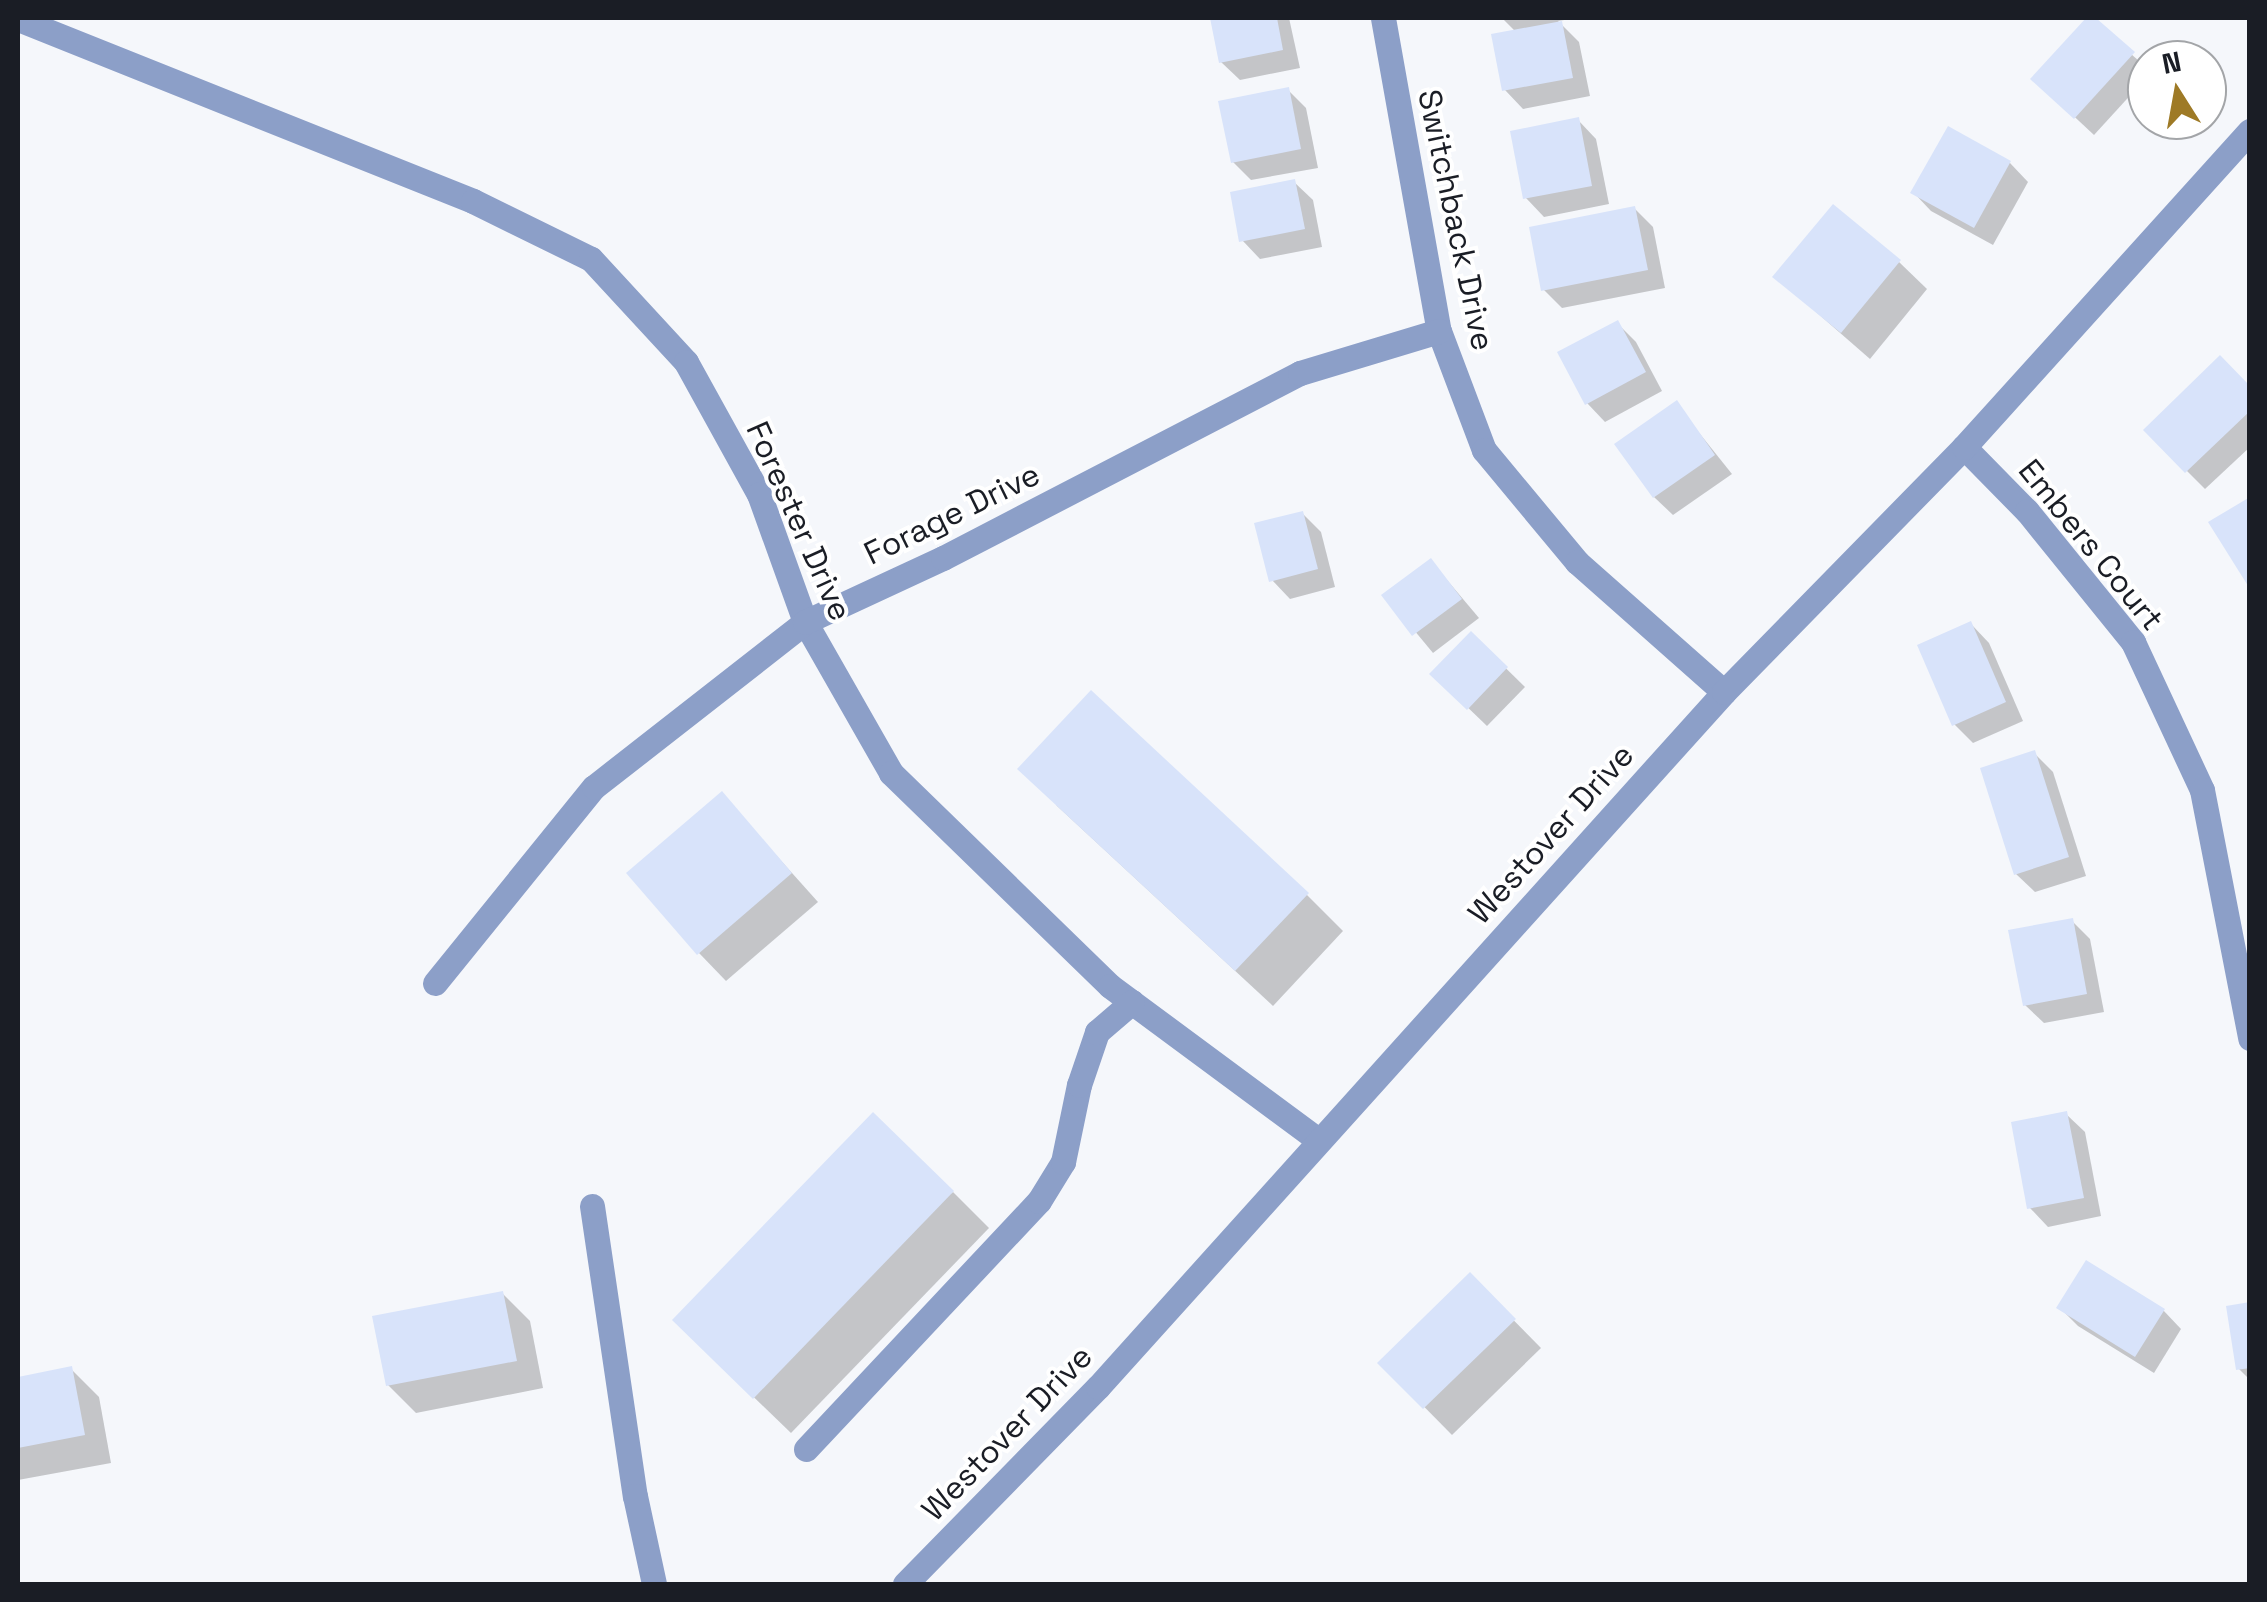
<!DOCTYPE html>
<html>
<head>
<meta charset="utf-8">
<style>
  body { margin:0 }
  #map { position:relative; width:2267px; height:1602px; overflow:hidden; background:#f5f7fb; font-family:"Space Grotesk",sans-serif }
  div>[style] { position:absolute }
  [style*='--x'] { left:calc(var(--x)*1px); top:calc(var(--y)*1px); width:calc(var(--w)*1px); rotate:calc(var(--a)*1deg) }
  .shadow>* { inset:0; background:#0003 }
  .building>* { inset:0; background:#d8e3fa }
  .minor>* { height:25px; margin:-12.5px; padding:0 12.5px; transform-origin:12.5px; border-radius:12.5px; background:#8c9fc8 }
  span { translate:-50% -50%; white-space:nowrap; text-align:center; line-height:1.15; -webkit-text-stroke:8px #fff; paint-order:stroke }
  .street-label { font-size:32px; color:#1a1d25 }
  .frame { position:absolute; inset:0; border:20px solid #1a1d25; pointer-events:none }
  .north { position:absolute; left:2127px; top:40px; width:100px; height:100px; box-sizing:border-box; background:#fff; border:2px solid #a3a5a8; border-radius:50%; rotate:349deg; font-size:28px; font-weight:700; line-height:40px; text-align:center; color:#1a1d25 }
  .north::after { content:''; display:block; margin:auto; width:35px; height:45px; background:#9e7a26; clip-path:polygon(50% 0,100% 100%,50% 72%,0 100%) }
</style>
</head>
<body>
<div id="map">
  <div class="shadow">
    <i style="clip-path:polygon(1212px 18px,1289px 18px,1300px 68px,1240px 80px,1221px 62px)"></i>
    <i style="clip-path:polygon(1502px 18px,1577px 18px,1558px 21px,1579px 42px,1590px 96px,1523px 109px,1505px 90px,1516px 32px)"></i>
    <i style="clip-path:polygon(2090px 18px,2147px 68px,2147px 77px,2094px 135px,2034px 79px)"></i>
    <i style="clip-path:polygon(1288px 90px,1306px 108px,1318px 168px,1251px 180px,1233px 162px)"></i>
    <i style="clip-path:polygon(1578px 120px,1596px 139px,1609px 204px,1544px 217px,1526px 198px)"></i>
    <i style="clip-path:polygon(1949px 129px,2010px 163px,2028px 182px,1993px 245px,1931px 211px,1913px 192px)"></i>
    <i style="clip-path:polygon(1294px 182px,1313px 200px,1322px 247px,1260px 259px,1242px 240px)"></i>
    <i style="clip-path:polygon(1635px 209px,1653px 227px,1665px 288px,1562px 308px,1543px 289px)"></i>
    <i style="clip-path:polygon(1899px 262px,1927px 289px,1870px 359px,1776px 277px)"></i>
    <i style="clip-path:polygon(1617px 323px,1636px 342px,1662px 391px,1605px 422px,1587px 403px)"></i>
    <i style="clip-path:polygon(2250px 389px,2250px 447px,2205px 489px,2146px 430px)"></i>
    <i style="clip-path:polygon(1676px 404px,1732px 474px,1673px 515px,1654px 497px)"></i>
    <i style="clip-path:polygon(1303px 514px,1321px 532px,1335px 587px,1290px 599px,1272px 580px)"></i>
    <i style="clip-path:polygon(1431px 561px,1479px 618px,1433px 653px,1385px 595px)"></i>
    <i style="clip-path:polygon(1971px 624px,1989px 643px,2023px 721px,1973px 743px,1954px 724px)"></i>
    <i style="clip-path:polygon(1471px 634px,1525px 687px,1487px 726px,1433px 674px)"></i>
    <i style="clip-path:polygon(2034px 753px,2053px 772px,2086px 876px,2035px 892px,2016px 874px)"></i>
    <i style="clip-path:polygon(722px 795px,818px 902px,726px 981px,699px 953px)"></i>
    <i style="clip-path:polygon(1056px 805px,1307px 895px,1343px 931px,1273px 1006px)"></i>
    <i style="clip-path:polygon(2072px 921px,2090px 939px,2104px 1012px,2044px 1023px,2025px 1005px)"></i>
    <i style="clip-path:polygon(2066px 1114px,2085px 1132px,2101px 1216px,2048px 1227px,2030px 1208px)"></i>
    <i style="clip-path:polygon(953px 1192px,989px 1228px,791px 1433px,711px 1356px)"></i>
    <i style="clip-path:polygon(1470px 1276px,1541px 1348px,1452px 1435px,1381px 1363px)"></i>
    <i style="clip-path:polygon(502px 1293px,530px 1321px,543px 1388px,416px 1413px,388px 1385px)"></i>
    <i style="clip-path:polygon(2250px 1305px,2250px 1380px,2239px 1369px)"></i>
    <i style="clip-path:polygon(2059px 1307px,2163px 1310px,2181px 1329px,2154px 1373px,2078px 1326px)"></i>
    <i style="clip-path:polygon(71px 1369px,99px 1397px,111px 1463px,18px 1480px,18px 1379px)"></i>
  </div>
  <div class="building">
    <i style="clip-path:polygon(1210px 18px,1277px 18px,1283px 50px,1219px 63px)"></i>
    <i style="clip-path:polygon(2086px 18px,2096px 18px,2135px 52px,2074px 119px,2030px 79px)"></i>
    <i style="clip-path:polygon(1562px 21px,1573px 78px,1502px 91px,1491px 34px)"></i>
    <i style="clip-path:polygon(1289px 87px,1301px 149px,1231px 163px,1218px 101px)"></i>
    <i style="clip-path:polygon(1579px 117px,1592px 186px,1523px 199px,1510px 131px)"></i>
    <i style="clip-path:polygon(1948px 126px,2011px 161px,1974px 228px,1910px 193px)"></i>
    <i style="clip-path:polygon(1295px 179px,1305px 229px,1239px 242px,1230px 192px)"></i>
    <i style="clip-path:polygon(1833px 204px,1901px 260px,1841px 333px,1772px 277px)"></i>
    <i style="clip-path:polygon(1635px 206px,1648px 270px,1541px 291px,1529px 227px)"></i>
    <i style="clip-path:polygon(1618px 320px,1646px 372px,1585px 405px,1557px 352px)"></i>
    <i style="clip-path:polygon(2220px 355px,2250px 386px,2250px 411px,2185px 473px,2143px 430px)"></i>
    <i style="clip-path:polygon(1677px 400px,1715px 455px,1653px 498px,1614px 444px)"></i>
    <i style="clip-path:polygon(2250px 497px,2250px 589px,2208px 522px)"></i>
    <i style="clip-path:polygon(1303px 511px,1318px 569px,1269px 582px,1254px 523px)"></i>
    <i style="clip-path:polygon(1431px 558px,1462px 599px,1412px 636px,1381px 595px)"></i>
    <i style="clip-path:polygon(1971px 621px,2006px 702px,1952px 726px,1917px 645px)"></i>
    <i style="clip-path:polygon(1471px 631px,1508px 667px,1467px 710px,1429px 674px)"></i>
    <i style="clip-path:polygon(1091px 690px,1309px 893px,1235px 971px,1017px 769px)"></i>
    <i style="clip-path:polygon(2035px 750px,2069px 857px,2014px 875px,1980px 768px)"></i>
    <i style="clip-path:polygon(722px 791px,792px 873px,697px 955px,626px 873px)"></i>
    <i style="clip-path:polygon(2073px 918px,2087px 994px,2023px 1006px,2008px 930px)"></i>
    <i style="clip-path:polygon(2067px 1111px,2084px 1198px,2027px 1209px,2011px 1122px)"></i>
    <i style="clip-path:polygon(873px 1112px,954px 1191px,753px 1399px,672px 1320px)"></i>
    <i style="clip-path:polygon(2086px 1260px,2165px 1309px,2135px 1357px,2056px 1308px)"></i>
    <i style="clip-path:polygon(1470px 1272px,1516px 1319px,1423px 1409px,1377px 1363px)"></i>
    <i style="clip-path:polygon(503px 1291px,517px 1361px,386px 1386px,372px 1316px)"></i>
    <i style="clip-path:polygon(2250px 1302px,2250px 1368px,2236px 1370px,2226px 1306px)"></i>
    <i style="clip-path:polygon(72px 1366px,85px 1435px,18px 1448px,18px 1377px)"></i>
  </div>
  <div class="minor">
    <i style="--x:1383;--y:18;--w:318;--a:79.9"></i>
    <i style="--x:1439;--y:331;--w:127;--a:69.3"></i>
    <i style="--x:1484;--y:450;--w:146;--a:50.3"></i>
    <i style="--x:1577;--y:562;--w:196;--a:41.5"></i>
    <i style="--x:18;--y:19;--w:490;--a:21.8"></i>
    <i style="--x:473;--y:201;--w:131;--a:26.2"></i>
    <i style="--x:591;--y:259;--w:140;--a:47.3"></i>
    <i style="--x:686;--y:362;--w:151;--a:61.1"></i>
    <i style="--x:759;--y:494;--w:136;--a:70.2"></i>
    <i style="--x:805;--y:622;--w:174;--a:60.3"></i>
    <i style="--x:891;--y:773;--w:305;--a:44.2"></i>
    <i style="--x:1110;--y:986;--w:259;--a:36.5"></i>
    <i style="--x:1964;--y:447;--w:90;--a:45.5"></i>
    <i style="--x:2027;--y:511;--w:169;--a:51"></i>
    <i style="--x:2133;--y:642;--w:163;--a:65"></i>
    <i style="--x:2202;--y:790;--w:253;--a:79"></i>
    <i style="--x:435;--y:983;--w:252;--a:-51"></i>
    <i style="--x:594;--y:787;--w:268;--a:-38"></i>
    <i style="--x:805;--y:622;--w:152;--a:-24.9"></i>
    <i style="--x:943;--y:558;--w:402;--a:-27.4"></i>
    <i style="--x:1300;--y:373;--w:145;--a:-16.8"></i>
    <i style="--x:592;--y:1206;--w:293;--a:81.6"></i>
    <i style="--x:635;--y:1496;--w:90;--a:77.8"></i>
    <i style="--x:806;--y:1449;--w:340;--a:-46.8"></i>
    <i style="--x:1039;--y:1201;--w:46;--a:-58.4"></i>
    <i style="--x:1063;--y:1162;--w:79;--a:-78.3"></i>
    <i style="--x:1079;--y:1085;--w:56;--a:-71.2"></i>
    <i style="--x:1097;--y:1032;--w:46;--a:-40.6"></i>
    <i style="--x:905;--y:1584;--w:276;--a:-45.6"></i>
    <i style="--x:1098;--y:1387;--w:935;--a:-47.99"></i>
    <i style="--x:1724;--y:692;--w:343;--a:-45.6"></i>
    <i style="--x:1964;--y:447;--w:426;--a:-47.9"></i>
  </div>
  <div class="street-label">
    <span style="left:1456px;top:220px;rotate:78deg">Switchback Drive</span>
    <span style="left:952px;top:514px;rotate:-26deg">Forage Drive</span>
    <span style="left:799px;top:521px;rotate:66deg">Forester Drive</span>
    <span style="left:2091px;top:545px;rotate:51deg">Embers Court</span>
    <span style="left:1551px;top:834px;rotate:-48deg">Westover Drive</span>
    <span style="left:1007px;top:1433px;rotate:-46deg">Westover Drive</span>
  </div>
  <div class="frame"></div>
  <div class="north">N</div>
</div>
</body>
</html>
